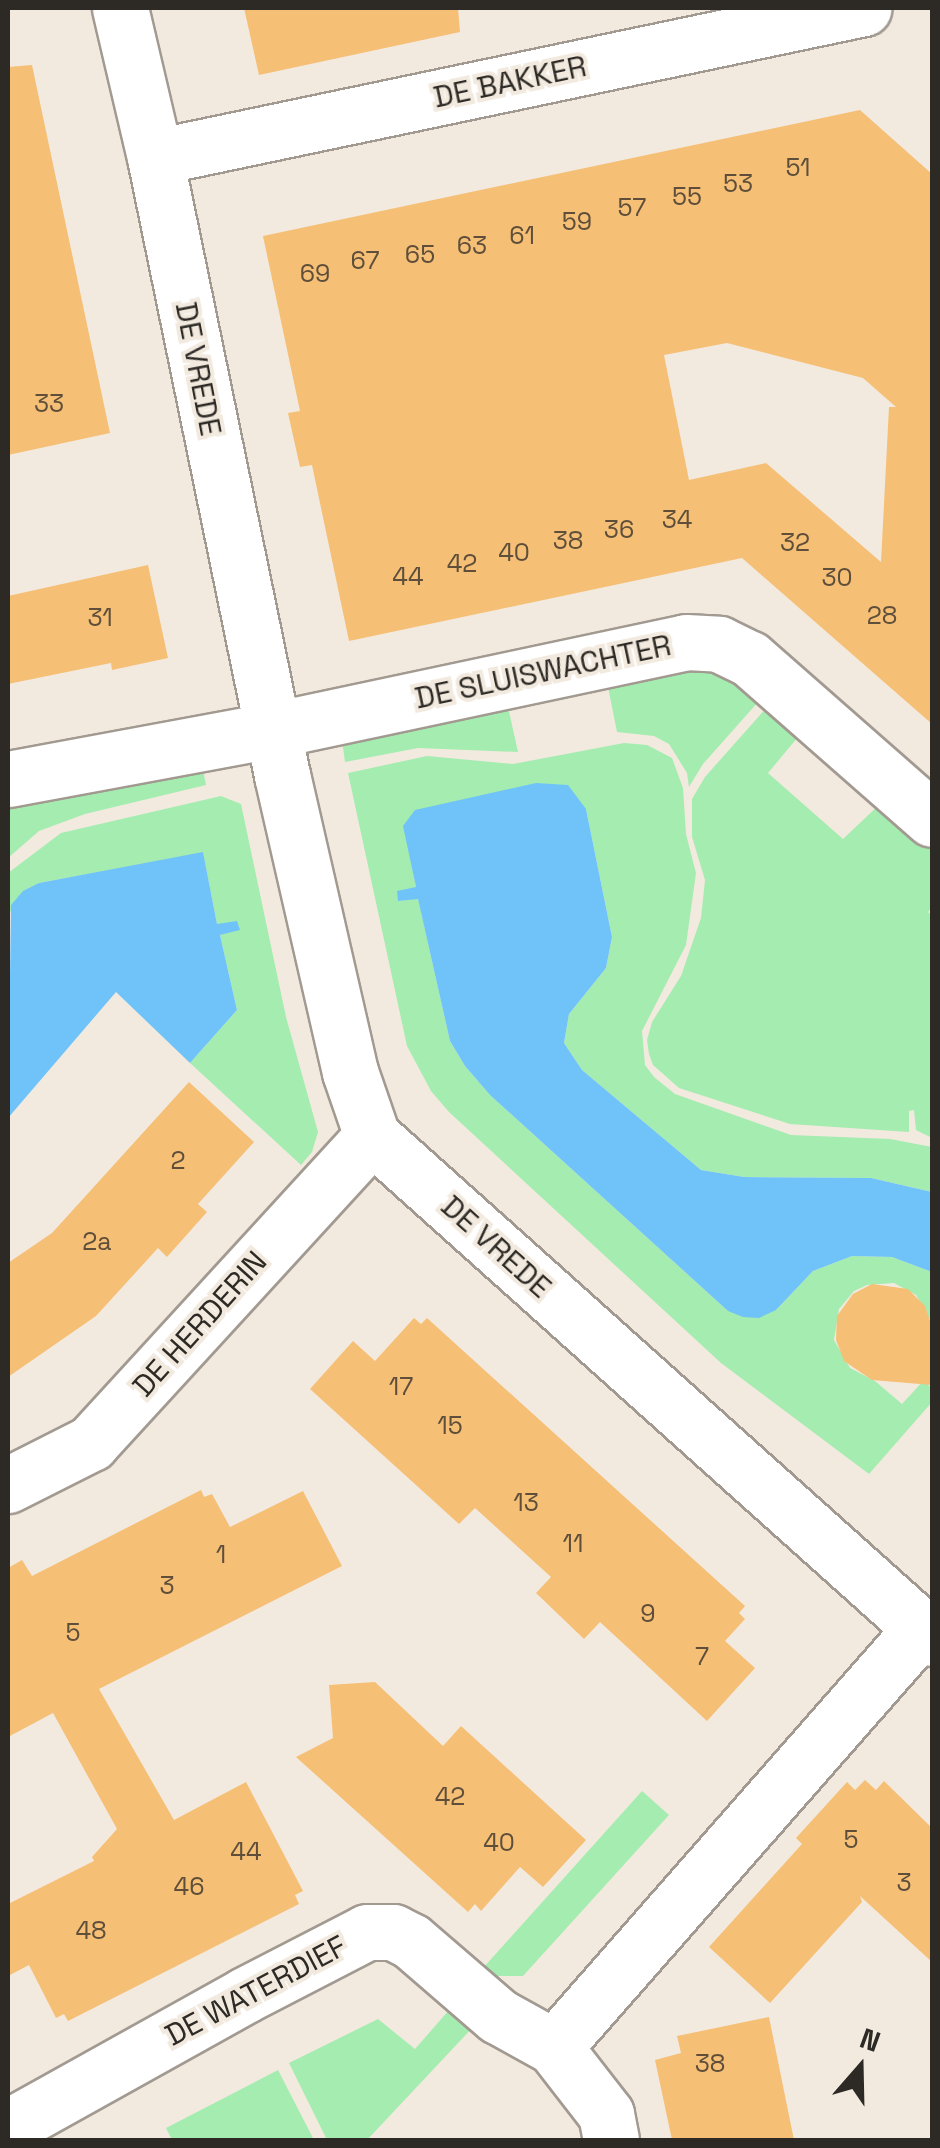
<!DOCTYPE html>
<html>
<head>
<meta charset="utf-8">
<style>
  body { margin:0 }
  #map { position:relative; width:940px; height:2148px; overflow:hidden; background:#f2eadf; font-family:"Space Grotesk",sans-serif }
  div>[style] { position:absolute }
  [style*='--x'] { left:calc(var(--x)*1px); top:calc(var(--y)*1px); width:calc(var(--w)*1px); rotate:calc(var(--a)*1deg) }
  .green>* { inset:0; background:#a5ecb0 }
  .water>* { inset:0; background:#70c3f8 }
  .building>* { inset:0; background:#f6bf76 }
  .roads { filter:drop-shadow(2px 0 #a29a91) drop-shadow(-2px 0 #a29a91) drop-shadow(0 2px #a29a91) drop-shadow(0 -2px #a29a91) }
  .minor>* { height:55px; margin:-27.5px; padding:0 27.5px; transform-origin:27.5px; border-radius:27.5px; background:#fff }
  span { translate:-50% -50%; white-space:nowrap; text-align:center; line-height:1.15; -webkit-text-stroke:8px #f2eadf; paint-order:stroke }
  .number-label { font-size:25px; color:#5f4f3a }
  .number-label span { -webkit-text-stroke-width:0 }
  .street-label { font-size:30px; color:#2d2a26 }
  .frame { position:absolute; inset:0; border:10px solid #2d2a26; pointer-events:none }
  .north { position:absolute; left:810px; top:2018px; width:100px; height:100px; -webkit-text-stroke:8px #f2eadf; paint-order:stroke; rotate:20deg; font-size:28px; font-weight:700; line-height:40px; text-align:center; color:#2d2a26 }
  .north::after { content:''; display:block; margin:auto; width:35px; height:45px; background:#2d2a26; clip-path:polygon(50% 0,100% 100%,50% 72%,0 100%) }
</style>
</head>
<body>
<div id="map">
  <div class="green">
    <i style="clip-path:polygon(692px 666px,720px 670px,759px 701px,703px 764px,689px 787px,687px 773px,669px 744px,654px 736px,617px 732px,608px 687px)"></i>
    <i style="clip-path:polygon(508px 707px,518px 752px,418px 748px,345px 762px,342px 740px)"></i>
    <i style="clip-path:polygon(767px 707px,798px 737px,768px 773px,843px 839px,880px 804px,932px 849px,932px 907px,928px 912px,932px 916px,932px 1138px,916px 1130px,914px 1110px,909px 1111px,909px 1132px,790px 1124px,679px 1088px,653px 1065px,649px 1054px,647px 1040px,652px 1022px,681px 976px,701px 918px,705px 880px,692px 837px,692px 799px,705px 777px)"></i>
    <i style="clip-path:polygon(624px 743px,647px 745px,672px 758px,683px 788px,686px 834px,696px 873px,686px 945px,642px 1031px,645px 1065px,654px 1077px,675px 1094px,791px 1135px,890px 1139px,932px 1147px,932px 1192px,871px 1178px,744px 1177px,701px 1170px,582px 1070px,564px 1043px,569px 1014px,606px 968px,612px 937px,586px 809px,404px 826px,416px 887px,399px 901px,418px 898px,450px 1041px,465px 1066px,490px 1095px,728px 1311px,776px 1310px,813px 1271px,852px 1256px,892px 1257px,932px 1272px,932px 1323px,916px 1295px,894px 1283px,867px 1285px,854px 1291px,839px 1309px,834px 1340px,850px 1368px,875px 1381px,902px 1404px,924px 1380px,932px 1389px,932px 1402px,869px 1474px,721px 1363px,449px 1112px,431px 1091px,407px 1046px,348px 773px,427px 756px,513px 764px)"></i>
    <i style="clip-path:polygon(202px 765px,206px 785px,85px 814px,39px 831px,8px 858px,8px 807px)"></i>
    <i style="clip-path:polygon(221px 796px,241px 804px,286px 1017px,318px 1132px,312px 1152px,301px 1165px,190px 1063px,237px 1010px,220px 935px,240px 929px,217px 924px,203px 853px,39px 883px,8px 914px,8px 873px,61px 833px)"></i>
    <i style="clip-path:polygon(642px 1791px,669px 1815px,523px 1976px,494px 1976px,483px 1968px)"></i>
    <i style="clip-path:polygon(450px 2009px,475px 2025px,367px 2140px,327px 2140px,289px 2063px,378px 2019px,415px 2049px)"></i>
    <i style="clip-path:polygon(278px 2070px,314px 2140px,172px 2140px,166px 2128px)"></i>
  </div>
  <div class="water">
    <i style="clip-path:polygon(536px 783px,568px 785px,586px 809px,612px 937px,606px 968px,569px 1014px,564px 1043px,582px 1070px,701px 1170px,744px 1177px,871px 1178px,932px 1192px,932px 1272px,892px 1257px,852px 1256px,813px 1271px,776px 1310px,759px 1318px,743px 1317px,728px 1311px,490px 1095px,465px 1066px,450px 1041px,418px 899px,398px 901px,397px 891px,416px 887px,403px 826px,415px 810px)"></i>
    <i style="clip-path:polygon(203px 852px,217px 924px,237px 921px,240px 930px,220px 935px,237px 1010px,190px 1063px,116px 992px,8px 1118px,11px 905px,23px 891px,39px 883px)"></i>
  </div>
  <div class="building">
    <i style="clip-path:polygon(244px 8px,458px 8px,460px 32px,259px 75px)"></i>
    <i style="clip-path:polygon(32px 65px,110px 433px,8px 455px,8px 67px)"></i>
    <i style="clip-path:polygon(evenodd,860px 110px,932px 174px,932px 724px,742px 558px,349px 641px,312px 465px,300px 467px,288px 413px,300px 411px,263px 236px,860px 110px,727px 343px,863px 378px,896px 407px,889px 407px,881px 562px,766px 463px,689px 480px,664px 355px,727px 343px)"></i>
    <i style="clip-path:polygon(148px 565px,168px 658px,112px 670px,111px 663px,8px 684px,8px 596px)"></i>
    <i style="clip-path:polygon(189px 1082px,254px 1142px,198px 1204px,207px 1212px,167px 1257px,158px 1248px,96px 1316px,8px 1377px,8px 1263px,52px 1233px)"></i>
    <i style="clip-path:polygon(872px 1284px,908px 1289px,925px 1306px,932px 1327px,932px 1385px,872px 1380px,844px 1361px,836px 1340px,837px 1316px,853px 1294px)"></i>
    <i style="clip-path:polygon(414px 1318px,421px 1324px,427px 1318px,745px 1606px,739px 1613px,745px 1619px,725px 1641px,755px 1668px,707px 1721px,600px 1622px,584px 1639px,536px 1593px,551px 1577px,475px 1508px,459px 1524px,310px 1389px,353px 1341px,375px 1361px)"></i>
    <i style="clip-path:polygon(201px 1490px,204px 1497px,212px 1494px,230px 1527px,303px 1491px,342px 1566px,99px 1689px,174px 1820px,246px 1782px,303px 1891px,295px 1895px,299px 1904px,68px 2021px,64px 2014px,56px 2018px,29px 1965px,8px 1976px,8px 1904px,94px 1861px,92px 1857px,117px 1829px,53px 1713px,8px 1737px,8px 1568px,22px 1560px,32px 1576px)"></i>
    <i style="clip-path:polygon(375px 1682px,443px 1746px,461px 1726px,586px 1840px,543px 1887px,520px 1867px,481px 1911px,475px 1904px,468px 1912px,296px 1757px,333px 1738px,329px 1685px)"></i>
    <i style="clip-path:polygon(865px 1780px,876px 1790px,884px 1781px,932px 1828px,932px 1962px,860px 1896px,862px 1902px,770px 2003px,709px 1947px,802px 1844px,796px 1838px,847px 1782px,855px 1790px)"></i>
    <i style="clip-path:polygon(769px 2017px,794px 2140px,672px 2140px,655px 2060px,681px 2053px,677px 2036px)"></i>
  </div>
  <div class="roads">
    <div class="minor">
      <i style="--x:120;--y:8;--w:153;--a:76.8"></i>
      <i style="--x:155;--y:157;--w:631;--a:78.39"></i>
      <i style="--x:282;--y:775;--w:305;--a:77.1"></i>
      <i style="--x:350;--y:1072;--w:68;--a:71"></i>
      <i style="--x:372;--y:1136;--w:752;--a:41.87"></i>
      <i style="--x:155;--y:157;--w:724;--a:-11.87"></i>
      <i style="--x:8;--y:779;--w:269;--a:-10.5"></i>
      <i style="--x:273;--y:730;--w:422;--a:-12"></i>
      <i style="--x:686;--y:642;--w:33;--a:3"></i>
      <i style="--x:719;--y:644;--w:34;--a:26"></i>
      <i style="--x:750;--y:659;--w:242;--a:41.3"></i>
      <i style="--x:8;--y:1485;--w:93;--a:-26.8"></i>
      <i style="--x:91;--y:1443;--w:416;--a:-47.5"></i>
      <i style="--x:554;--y:2047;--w:558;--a:-48.71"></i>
      <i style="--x:15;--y:2140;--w:19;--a:-78"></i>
      <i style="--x:19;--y:2121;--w:259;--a:-29.1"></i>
      <i style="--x:245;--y:1995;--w:137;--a:-27.3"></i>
      <i style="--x:367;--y:1932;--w:26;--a:0"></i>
      <i style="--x:393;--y:1932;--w:20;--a:27"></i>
      <i style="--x:411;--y:1941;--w:115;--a:40.8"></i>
      <i style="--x:498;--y:2016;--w:64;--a:29"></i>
      <i style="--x:554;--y:2047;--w:85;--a:52.2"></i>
      <i style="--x:606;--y:2114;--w:26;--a:79"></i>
    </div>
  </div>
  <div class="number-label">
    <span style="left:798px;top:167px">51</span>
    <span style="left:738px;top:183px">53</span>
    <span style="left:687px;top:196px">55</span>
    <span style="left:632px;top:207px">57</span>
    <span style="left:577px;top:221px">59</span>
    <span style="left:522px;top:235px">61</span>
    <span style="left:472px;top:245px">63</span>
    <span style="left:420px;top:254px">65</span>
    <span style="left:365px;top:260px">67</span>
    <span style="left:315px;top:273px">69</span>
    <span style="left:49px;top:403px">33</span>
    <span style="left:677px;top:519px">34</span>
    <span style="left:619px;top:529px">36</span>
    <span style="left:568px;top:540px">38</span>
    <span style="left:795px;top:542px">32</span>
    <span style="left:514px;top:552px">40</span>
    <span style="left:462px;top:563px">42</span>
    <span style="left:408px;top:576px">44</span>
    <span style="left:837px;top:577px">30</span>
    <span style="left:882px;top:615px">28</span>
    <span style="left:100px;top:617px">31</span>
    <span style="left:178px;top:1160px">2</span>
    <span style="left:97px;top:1241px">2a</span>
    <span style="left:401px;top:1386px">17</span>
    <span style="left:450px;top:1425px">15</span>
    <span style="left:526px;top:1502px">13</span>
    <span style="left:573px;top:1543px">11</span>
    <span style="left:221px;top:1554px">1</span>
    <span style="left:167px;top:1585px">3</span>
    <span style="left:648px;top:1613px">9</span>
    <span style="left:73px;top:1632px">5</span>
    <span style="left:702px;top:1656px">7</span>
    <span style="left:450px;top:1796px">42</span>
    <span style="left:851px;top:1839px">5</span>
    <span style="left:499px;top:1842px">40</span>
    <span style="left:246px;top:1851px">44</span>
    <span style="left:904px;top:1882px">3</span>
    <span style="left:189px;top:1886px">46</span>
    <span style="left:91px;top:1930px">48</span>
    <span style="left:710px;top:2063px">38</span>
  </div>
  <div class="street-label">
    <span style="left:510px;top:82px;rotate:-12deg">DE BAKKER</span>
    <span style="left:198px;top:369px;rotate:79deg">DE VREDE</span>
    <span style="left:543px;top:672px;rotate:-12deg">DE SLUISWACHTER</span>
    <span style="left:496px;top:1247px;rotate:42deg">DE VREDE</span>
    <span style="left:200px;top:1324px;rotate:-48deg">DE HERDERIN</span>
    <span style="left:256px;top:1991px;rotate:-28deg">DE WATERDIEF</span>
  </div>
  <div class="frame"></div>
  <div class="north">N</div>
</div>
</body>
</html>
